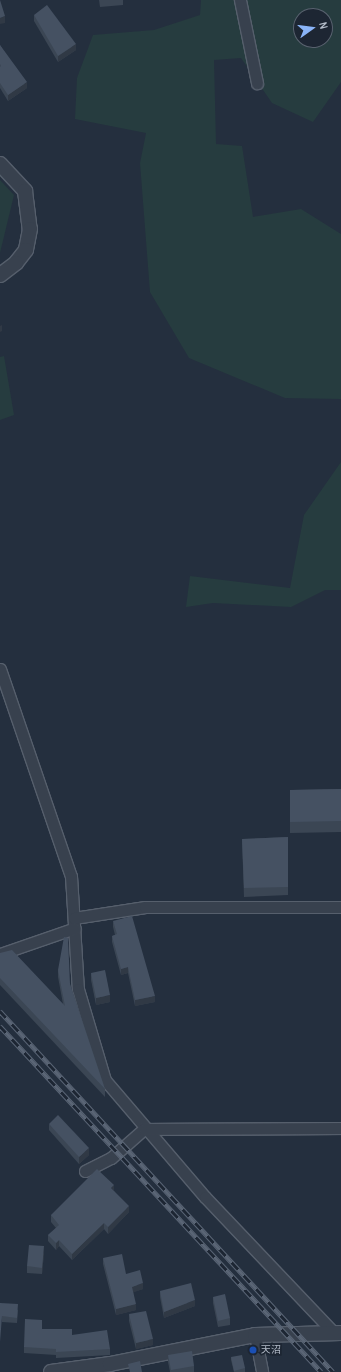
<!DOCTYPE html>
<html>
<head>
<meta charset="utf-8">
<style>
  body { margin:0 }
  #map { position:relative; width:341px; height:1372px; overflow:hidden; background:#242f3e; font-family:"Archivo Narrow","Noto Sans JP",sans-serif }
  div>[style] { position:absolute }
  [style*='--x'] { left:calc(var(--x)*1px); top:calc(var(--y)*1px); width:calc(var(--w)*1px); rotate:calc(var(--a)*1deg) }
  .green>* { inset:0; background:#263c3f }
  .roads { filter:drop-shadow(1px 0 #565f6c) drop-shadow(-1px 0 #565f6c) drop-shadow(0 1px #565f6c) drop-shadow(0 -1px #565f6c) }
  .minor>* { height:11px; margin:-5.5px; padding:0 5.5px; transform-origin:5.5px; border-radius:5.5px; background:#38414e }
  .tertiary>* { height:14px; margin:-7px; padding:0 7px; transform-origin:7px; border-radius:7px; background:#38414e }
  .rail>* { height:4.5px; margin-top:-2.25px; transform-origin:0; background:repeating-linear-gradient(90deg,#1d2633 0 9px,#5a6575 0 18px); box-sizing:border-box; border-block:1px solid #5a6575 }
  .wall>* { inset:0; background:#3b4654 }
  .shaded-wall>* { inset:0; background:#303945 }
  .building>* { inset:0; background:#455162 }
  .dots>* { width:11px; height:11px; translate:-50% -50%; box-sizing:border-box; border:2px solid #1d2633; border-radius:50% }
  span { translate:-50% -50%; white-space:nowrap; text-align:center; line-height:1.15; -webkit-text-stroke:3.5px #1d2633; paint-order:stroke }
  .poi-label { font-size:10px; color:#b4bcc9 }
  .left { translate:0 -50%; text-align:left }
  .north { position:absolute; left:293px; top:8px; width:40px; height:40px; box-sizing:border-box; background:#1d2633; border:1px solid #59626f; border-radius:50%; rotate:76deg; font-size:11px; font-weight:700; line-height:16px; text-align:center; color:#b4bcc9 }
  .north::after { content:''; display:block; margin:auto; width:14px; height:18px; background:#8ab4f8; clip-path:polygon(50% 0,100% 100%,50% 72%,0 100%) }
</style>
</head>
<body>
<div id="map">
  <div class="green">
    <i style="clip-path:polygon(evenodd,201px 0,341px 0,341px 82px,313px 122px,272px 103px,241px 58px,214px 60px,216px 144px,242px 146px,253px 217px,301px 209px,341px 234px,341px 399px,285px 398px,189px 358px,150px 292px,140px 163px,146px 133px,75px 119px,77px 78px,93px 35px,154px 30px,200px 15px,201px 0,301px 16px,325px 16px,325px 40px,301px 40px,301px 16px)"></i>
    <i style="clip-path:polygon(0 180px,14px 195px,0 253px)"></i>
    <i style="clip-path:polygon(4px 356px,14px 415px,0 420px,0 357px)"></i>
    <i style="clip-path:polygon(341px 462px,341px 590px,325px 590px,291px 607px,213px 603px,186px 607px,190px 576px,290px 588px,304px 515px)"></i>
  </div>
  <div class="roads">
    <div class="minor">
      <i style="--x:240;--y:0;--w:85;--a:78.4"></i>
      <i style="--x:0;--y:669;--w:219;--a:71.1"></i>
      <i style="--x:71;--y:876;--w:113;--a:86.5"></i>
      <i style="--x:78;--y:989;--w:95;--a:73.5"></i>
      <i style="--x:105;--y:1080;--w:154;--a:49.5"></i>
      <i style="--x:205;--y:1197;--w:187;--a:46.5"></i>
      <i style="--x:74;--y:918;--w:72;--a:-8.8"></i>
      <i style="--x:145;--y:907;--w:196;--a:0"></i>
      <i style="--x:0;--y:954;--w:79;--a:-19.1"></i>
      <i style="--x:85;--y:1171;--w:29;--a:-27"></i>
      <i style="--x:111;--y:1158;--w:44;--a:-41.3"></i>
      <i style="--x:144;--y:1129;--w:197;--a:-0.3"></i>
      <i style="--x:255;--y:1335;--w:38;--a:79"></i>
    </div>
    <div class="tertiary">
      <i style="--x:0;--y:164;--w:37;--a:47"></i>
      <i style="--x:25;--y:191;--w:38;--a:83"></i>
      <i style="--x:30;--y:229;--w:21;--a:101"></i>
      <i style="--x:26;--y:250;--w:16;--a:128"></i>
      <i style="--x:16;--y:263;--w:20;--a:143"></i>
      <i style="--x:51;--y:1372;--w:60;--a:-7.7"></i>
      <i style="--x:110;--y:1364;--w:148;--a:-11.3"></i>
      <i style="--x:255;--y:1335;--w:86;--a:-1.3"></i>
    </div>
  </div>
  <div class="rail">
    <i style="--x:0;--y:1011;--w:491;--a:47.3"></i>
    <i style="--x:0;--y:1026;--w:472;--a:47.1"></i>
  </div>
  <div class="wall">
    <i style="clip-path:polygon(99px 0,123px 0,123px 5px,100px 7px)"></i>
    <i style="clip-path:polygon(34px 15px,76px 50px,58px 62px,34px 21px)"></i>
    <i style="clip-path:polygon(0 45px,27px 88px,8px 101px,0 88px)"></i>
    <i style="clip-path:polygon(341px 789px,341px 832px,290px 833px,290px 790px)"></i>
    <i style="clip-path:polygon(288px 837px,288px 895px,244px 897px,242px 839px)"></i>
    <i style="clip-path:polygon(113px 921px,155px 1002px,135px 1006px,128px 973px,121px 975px,112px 942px,112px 936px,115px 935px,113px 927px)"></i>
    <i style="clip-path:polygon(0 953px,63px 1004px,58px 977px,58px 970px,70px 984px,105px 1089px,105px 1097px,0 985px)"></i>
    <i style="clip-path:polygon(91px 973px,110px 1002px,96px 1005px,91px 980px)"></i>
    <i style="clip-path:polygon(49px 1124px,89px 1155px,79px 1164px,49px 1130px)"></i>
    <i style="clip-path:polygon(114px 1191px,129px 1212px,108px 1234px,104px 1229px,72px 1260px,59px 1246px,56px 1250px,48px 1241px,48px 1235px,56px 1228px,51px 1222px,51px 1215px)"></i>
    <i style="clip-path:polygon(44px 1253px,42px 1274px,27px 1273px,27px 1266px)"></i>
    <i style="clip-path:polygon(103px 1258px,143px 1289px,133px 1292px,136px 1310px,116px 1315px,103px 1264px)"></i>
    <i style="clip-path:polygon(160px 1291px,195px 1306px,164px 1318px,160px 1297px)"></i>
    <i style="clip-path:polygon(213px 1297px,230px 1318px,230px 1325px,218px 1327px,213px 1303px)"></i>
    <i style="clip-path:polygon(0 1303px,18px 1310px,17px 1323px,2px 1322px)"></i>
    <i style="clip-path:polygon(129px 1314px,153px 1345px,136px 1349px,129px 1321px)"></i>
    <i style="clip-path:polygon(42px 1329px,72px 1335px,110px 1349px,110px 1355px,56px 1358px,56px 1355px,24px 1353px,24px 1347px)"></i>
    <i style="clip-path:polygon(168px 1355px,194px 1366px,194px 1372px,170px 1372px,168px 1362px)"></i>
    <i style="clip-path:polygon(231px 1357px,245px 1368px,245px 1372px,234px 1372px,231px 1360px)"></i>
  </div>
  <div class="shaded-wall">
    <i style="clip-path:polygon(5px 16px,5px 23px,0 24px,0 18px)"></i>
    <i style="clip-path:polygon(76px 44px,76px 50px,58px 62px,58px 56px)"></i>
    <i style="clip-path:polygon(27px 82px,27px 88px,8px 101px,8px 95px)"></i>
    <i style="clip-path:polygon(2px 325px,2px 331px,0 332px,0 326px)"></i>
    <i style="clip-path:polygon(128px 967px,128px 973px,121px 975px,121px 969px)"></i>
    <i style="clip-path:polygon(110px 995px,110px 1002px,96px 1005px,96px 998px)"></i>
    <i style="clip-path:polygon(155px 996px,155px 1002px,135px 1006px,135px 1000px)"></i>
    <i style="clip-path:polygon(89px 1148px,89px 1155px,79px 1164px,79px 1157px)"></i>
    <i style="clip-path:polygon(114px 1185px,114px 1191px,111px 1188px)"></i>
    <i style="clip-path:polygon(129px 1206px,129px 1212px,108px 1234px,108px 1227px)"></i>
    <i style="clip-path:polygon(104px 1223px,104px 1229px,72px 1260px,72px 1254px)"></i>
    <i style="clip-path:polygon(59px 1240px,59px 1246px,56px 1250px,56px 1243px)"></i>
    <i style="clip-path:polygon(44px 1246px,44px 1253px,42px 1274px,42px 1268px)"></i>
    <i style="clip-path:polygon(143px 1283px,143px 1289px,132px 1293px,132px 1287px)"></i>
    <i style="clip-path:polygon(195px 1300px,195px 1306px,164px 1318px,164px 1312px)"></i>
    <i style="clip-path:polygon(136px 1304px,136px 1310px,116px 1315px,116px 1309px)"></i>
    <i style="clip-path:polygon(153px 1339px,153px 1345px,136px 1349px,136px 1343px)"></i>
  </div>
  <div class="building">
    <i style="clip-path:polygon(0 0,5px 16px,0 18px)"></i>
    <i style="clip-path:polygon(47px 5px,76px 44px,58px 56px,34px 15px)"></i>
    <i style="clip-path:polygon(0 45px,27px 82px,8px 95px,0 83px,0 67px,1px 66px,0 64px)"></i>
    <i style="clip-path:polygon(341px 789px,341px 821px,290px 822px,290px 790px)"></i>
    <i style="clip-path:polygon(288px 837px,288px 887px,244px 888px,242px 839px)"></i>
    <i style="clip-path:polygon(132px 916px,155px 996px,135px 1000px,128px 967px,121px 969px,112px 936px,117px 934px,113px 921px)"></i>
    <i style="clip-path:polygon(64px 937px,68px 938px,70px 984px,105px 1089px,0 978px,0 953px,12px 950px,65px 1006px,58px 970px)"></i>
    <i style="clip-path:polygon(105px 970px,110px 995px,96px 998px,91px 973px)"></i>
    <i style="clip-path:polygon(58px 1115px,89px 1148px,79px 1157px,49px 1124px)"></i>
    <i style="clip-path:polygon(97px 1169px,114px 1185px,111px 1188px,129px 1206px,108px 1227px,104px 1223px,72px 1254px,59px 1240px,56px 1243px,48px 1235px,59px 1225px,51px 1215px)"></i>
    <i style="clip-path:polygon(29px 1245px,44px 1246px,42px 1268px,27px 1266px)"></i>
    <i style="clip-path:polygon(122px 1254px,126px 1274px,140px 1270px,143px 1283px,132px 1287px,136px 1304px,116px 1309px,103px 1258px)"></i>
    <i style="clip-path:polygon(191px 1283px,195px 1300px,164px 1312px,160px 1291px)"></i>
    <i style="clip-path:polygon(225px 1294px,230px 1318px,218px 1321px,213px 1297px)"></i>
    <i style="clip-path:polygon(0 1303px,18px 1304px,17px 1318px,2px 1316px,0 1342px)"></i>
    <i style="clip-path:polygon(146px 1311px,153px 1339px,136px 1343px,129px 1314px)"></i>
    <i style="clip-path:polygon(25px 1319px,42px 1320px,42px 1329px,72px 1329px,72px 1335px,107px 1330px,110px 1349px,56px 1352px,56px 1349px,24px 1347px)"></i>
    <i style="clip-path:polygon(192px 1351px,194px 1366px,171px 1370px,168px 1355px)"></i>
    <i style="clip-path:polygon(242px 1355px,245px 1368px,234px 1371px,231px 1357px)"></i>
    <i style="clip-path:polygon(140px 1361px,142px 1372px,130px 1372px,128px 1364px)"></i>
  </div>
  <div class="dots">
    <i style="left:253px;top:1350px;background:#1a4fb4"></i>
  </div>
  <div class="poi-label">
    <span class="left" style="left:261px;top:1350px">天沼</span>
  </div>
  <div class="north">N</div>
</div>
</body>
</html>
